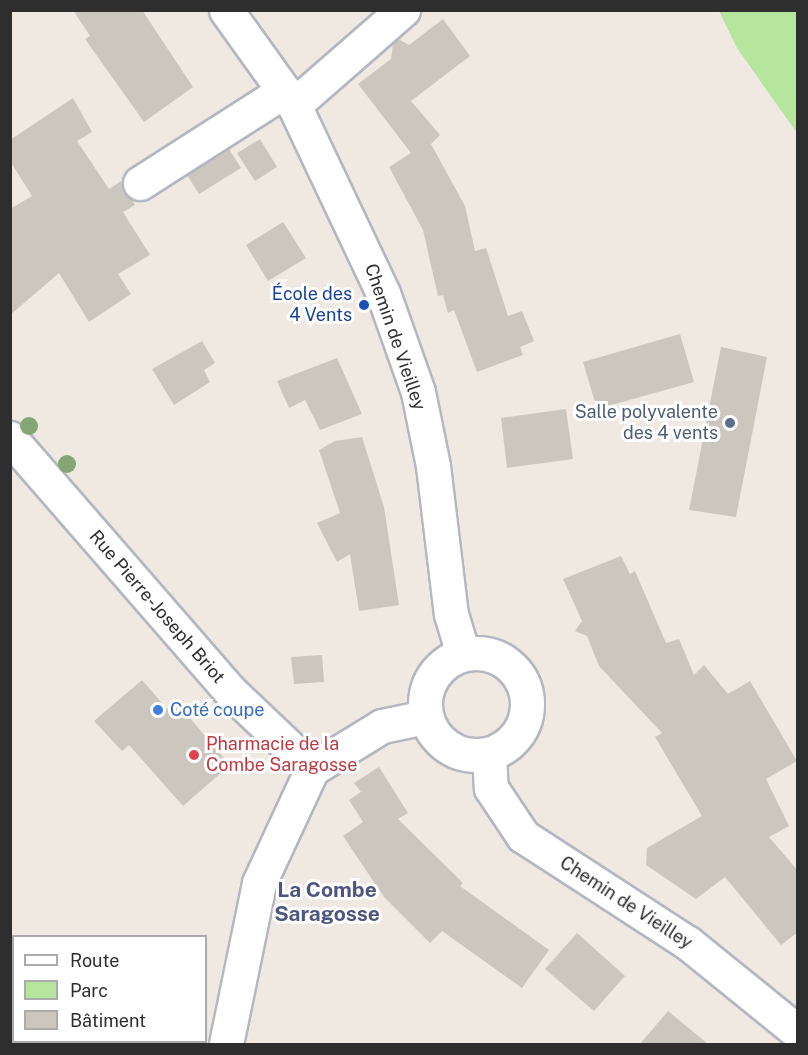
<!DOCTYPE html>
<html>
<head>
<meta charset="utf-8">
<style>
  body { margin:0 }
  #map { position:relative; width:808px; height:1055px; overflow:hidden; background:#efe9e1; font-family:"Public Sans",sans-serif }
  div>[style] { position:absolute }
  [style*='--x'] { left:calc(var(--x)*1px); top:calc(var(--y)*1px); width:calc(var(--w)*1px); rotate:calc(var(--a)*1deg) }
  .green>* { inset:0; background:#b6e59e }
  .building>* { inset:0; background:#cbc7bf }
  .roads { filter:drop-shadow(2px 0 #b4b7c1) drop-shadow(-2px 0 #b4b7c1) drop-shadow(0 2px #b4b7c1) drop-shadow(0 -2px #b4b7c1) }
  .minor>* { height:33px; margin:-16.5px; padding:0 16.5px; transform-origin:16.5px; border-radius:16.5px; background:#fff }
  .minor>.ring { margin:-16.5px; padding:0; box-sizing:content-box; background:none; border:33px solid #fff; border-radius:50% }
  .trees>* { width:18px; height:18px; margin:-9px; border-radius:50%; background:#84a574 }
  .dots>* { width:16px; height:16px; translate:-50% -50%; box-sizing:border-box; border:3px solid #fff; border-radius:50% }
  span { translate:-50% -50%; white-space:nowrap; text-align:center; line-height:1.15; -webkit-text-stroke:6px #fff; paint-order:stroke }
  .transit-label { font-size:18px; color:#164399 }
  .right { translate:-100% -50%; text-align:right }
  .street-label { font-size:18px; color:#2e2e2e }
  .service-label { font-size:18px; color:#4e5e75 }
  .shop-label { font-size:18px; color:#366cbe }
  .left { translate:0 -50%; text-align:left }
  .health-label { font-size:18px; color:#be3a42 }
  .quarter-label { font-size:21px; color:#4d5680; font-weight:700 }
  .frame { position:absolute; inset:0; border:12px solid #2e2e2e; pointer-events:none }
  .legend { position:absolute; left:12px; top:935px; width:195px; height:108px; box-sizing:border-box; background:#fff; border:2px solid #ababab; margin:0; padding:8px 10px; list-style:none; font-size:18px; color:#2e2e2e }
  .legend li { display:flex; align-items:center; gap:12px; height:30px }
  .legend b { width:30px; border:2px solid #ababab }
</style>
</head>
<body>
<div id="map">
  <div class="green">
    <i style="clip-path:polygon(719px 11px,797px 11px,797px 133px,737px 48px)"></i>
  </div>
  <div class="building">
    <i style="clip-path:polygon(73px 10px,142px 10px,193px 87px,144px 122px,85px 39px,90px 36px)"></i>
    <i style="clip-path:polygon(443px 19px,470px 56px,411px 101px,440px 135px,431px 144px,465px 206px,475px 251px,486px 248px,508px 316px,522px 311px,534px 341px,520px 347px,523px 355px,477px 372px,454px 310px,448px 313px,443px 295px,438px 296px,423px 230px,389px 167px,411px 153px,358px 84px,391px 59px,393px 44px,398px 39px,409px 45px)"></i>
    <i style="clip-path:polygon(73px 98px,92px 132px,77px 141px,109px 189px,121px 181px,135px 205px,123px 212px,150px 255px,118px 274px,131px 294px,89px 322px,59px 273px,10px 315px,10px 209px,32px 196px,10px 161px,10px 140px)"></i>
    <i style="clip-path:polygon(260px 139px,277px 167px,255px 181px,237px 153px)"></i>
    <i style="clip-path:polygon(229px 149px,241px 168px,199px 194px,187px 175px)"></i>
    <i style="clip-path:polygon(283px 222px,306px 258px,268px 281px,246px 245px)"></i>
    <i style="clip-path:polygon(680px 334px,694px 382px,597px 409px,583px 362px)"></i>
    <i style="clip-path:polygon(202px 341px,215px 363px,204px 370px,210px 382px,174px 405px,152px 369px)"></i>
    <i style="clip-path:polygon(721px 347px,767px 357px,736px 517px,689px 510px)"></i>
    <i style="clip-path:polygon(337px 358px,362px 414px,320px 430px,305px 400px,289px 408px,277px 381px)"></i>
    <i style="clip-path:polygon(566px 409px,573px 459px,507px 468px,501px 418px)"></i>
    <i style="clip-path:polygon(362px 437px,384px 507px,399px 605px,359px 611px,350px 554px,337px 562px,317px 523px,340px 513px,319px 450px,335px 441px)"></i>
    <i style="clip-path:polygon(621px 556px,630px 574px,635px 571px,666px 643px,679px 639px,694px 675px,704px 665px,728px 694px,750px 681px,797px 761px,766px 779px,789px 826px,769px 837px,798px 871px,798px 932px,781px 945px,725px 877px,696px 899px,646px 865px,647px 848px,702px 816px,655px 737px,662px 733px,599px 666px,587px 636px,575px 631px,582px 621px,563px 579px)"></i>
    <i style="clip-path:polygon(322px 655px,324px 682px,294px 684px,291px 657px)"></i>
    <i style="clip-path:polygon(142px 680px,169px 711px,177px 703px,230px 765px,183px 806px,129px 745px,122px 751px,94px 721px)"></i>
    <i style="clip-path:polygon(379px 767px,408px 813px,398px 819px,463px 883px,460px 886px,549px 950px,522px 988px,442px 931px,430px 943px,384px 897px,343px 836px,363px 822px,349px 800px,361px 792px,354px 783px)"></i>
    <i style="clip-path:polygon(577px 933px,625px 976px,594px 1011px,545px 969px)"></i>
    <i style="clip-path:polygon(668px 1011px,708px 1044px,640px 1044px)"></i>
  </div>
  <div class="roads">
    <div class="minor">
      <i style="--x:226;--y:10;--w:117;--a:54.4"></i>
      <i style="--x:294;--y:105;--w:208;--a:64.7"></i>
      <i style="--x:383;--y:293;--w:105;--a:70.5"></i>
      <i style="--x:418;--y:392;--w:76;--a:78.5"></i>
      <i style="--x:433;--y:466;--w:149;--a:83.1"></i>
      <i style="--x:451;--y:614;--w:42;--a:73.3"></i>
      <i style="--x:294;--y:105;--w:145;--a:-41.1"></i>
      <i style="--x:140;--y:183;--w:171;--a:-32.6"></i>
      <i style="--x:10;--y:438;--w:337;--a:49"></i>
      <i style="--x:231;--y:692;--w:112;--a:43.5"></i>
      <i class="ring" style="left:425px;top:653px;width:69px;height:69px"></i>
      <i style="--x:489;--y:754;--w:34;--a:87"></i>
      <i style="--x:491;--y:788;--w:58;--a:56.3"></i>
      <i style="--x:523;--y:836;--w:197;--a:33"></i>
      <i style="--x:688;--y:943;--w:141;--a:39"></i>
      <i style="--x:226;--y:1044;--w:164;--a:-78.4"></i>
      <i style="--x:259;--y:883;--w:126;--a:-65.1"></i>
      <i style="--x:312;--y:769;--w:82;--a:-31.6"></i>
      <i style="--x:382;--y:726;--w:45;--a:-11.6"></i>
    </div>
  </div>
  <div class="trees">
    <i style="left:29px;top:426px"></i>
    <i style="left:67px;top:464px"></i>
  </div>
  <div class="dots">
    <i style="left:364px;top:305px;background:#1a4fb4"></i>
    <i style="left:730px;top:423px;background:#5c6f8a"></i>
    <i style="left:158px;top:710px;background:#3f7fe0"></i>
    <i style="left:194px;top:755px;background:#e0444e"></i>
  </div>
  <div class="transit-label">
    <span class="right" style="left:352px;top:305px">École des<br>4 Vents</span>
  </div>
  <div class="street-label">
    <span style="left:395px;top:337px;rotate:71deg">Chemin de Vieilley</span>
    <span style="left:157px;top:607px;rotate:49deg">Rue Pierre-Joseph Briot</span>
    <span style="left:626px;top:903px;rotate:33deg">Chemin de Vieilley</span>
  </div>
  <div class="service-label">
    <span class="right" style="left:718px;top:423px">Salle polyvalente<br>des 4 vents</span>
  </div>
  <div class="shop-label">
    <span class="left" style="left:170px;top:710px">Coté coupe</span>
  </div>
  <div class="health-label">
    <span class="left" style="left:206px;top:755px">Pharmacie de la<br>Combe Saragosse</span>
  </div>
  <div class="quarter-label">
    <span style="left:327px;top:902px">La Combe<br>Saragosse</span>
  </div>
  <div class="frame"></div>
  <ul class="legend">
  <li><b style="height:8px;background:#fff"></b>Route</li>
  <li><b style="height:16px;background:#b6e59e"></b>Parc</li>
  <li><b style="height:16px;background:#cbc7bf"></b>Bâtiment</li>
  </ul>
</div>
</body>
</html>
